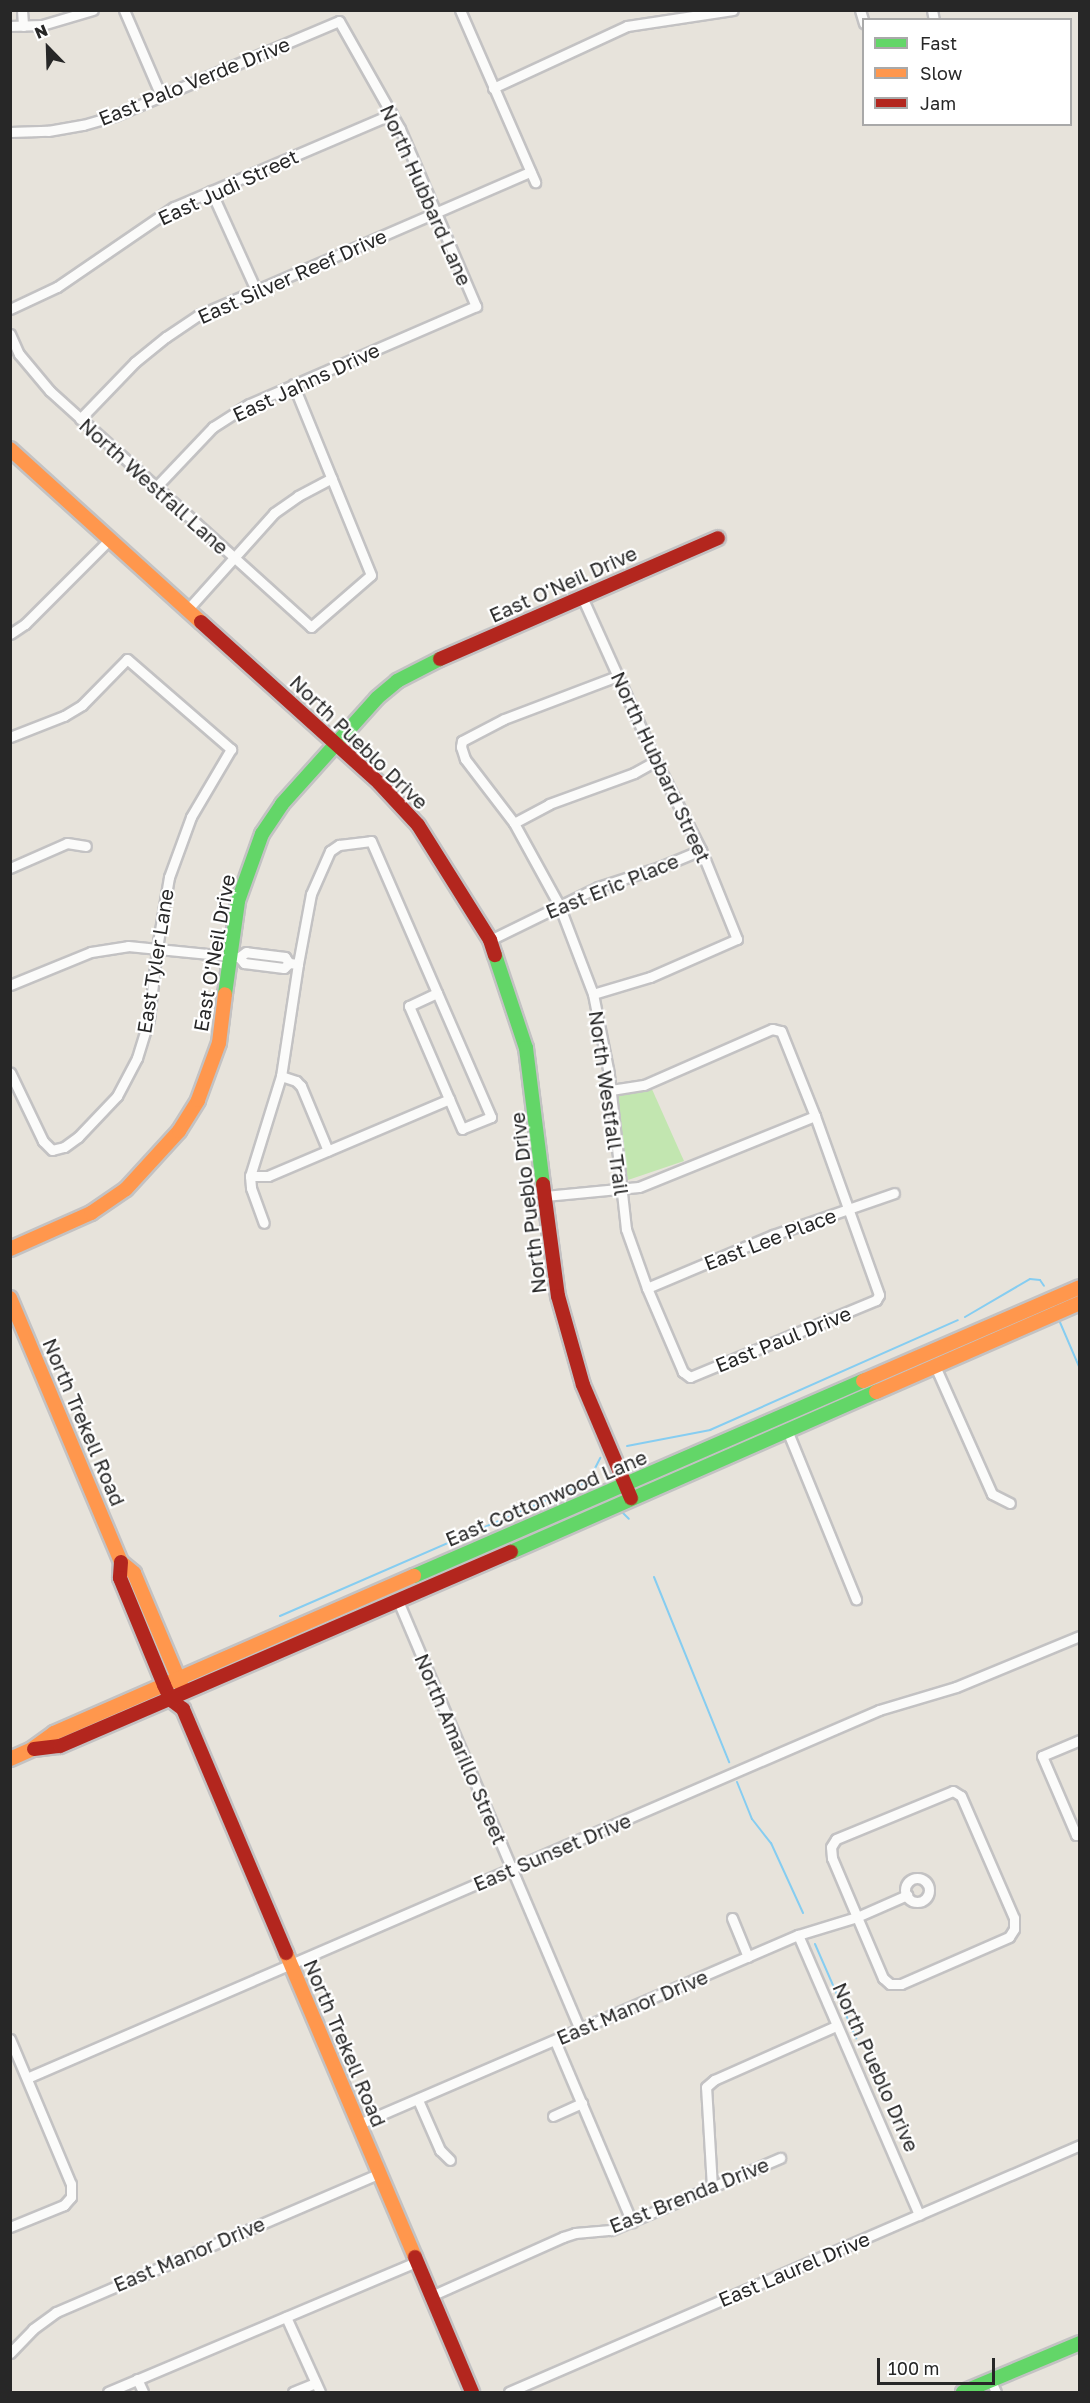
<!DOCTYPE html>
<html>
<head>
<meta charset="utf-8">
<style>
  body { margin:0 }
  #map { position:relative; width:1090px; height:2403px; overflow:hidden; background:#e7e3db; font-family:"Golos Text",sans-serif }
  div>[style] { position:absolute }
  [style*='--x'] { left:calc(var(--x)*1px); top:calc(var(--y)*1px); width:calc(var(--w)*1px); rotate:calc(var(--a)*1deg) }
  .green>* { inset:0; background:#c2e6b0 }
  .stream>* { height:2px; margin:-1px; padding:0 1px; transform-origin:1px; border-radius:1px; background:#86cdf1 }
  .roads { filter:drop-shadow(2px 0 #c3c2c3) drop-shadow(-2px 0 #c3c2c3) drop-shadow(0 2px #c3c2c3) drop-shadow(0 -2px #c3c2c3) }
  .street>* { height:9px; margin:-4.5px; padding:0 4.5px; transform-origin:4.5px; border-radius:4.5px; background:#fbfbfa }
  .street>.ring { margin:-4.5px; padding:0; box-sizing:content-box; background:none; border:9px solid #fbfbfa; border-radius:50% }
  .fast>* { height:14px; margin:-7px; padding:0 7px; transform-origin:7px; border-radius:7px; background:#63d668 }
  .slow>* { height:14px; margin:-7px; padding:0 7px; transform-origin:7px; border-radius:7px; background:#ff974d }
  .jam>* { height:14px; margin:-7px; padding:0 7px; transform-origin:7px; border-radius:7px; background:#b3261e }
  span { translate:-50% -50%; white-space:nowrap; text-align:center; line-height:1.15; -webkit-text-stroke:4.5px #fff; paint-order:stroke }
  .street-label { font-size:20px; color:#272727 }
  .frame { position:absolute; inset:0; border:12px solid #272727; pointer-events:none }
  .legend { position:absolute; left:862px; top:18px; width:210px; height:108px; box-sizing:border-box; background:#fff; border:2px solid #a9a9a9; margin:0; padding:8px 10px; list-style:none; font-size:18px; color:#272727 }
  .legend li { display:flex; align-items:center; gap:12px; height:30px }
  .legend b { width:30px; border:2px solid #a9a9a9 }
  .north { position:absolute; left:18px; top:18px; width:60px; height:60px; -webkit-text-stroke:4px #fff; paint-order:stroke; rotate:337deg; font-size:16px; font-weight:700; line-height:24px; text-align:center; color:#272727 }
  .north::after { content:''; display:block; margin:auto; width:21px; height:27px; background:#272727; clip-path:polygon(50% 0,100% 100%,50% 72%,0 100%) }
  .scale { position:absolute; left:877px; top:2358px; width:118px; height:27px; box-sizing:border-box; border:3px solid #272727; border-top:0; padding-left:8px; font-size:18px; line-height:21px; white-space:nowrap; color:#272727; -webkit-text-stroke:4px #fff; paint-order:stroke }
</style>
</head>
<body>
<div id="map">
  <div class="green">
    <i style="clip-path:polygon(651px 1087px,684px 1161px,628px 1180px,615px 1116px,616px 1094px)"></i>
  </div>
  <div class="stream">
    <i style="--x:965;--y:1317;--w:75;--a:-30.3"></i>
    <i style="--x:1030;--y:1279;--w:10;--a:6"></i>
    <i style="--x:1040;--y:1280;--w:7;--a:56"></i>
    <i style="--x:1059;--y:1320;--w:53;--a:66.8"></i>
    <i style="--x:627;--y:1446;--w:85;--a:-10.9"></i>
    <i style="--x:710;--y:1430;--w:271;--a:-23.9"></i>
    <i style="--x:621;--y:1511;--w:11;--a:45"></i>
    <i style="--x:654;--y:1577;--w:200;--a:67.9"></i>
    <i style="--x:280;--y:1616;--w:324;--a:-23.5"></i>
    <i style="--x:577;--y:1487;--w:14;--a:-30"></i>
    <i style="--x:589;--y:1480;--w:25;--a:-63"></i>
    <i style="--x:737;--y:1782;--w:40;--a:68"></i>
    <i style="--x:752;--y:1819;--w:31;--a:52"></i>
    <i style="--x:771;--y:1843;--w:77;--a:65.4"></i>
    <i style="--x:815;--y:1944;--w:103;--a:66.4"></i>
  </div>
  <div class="roads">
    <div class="street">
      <i style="--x:22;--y:10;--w:16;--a:86"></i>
      <i style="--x:124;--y:10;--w:94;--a:66.7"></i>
      <i style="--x:460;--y:10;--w:188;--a:66.4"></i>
      <i style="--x:860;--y:10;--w:14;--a:73"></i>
      <i style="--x:932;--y:10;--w:10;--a:79"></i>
      <i style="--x:10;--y:26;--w:32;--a:-2"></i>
      <i style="--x:42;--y:25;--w:53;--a:-16.4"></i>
      <i style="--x:493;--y:88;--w:148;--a:-24.8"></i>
      <i style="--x:627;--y:26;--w:107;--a:-8.6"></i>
      <i style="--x:10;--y:132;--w:38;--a:-2"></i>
      <i style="--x:48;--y:131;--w:36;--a:-10"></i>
      <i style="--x:83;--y:125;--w:32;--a:-16"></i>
      <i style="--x:114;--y:116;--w:244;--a:-22.9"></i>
      <i style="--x:339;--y:21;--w:124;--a:60.5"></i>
      <i style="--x:400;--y:129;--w:193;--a:66.8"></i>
      <i style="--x:476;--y:306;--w:247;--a:156.6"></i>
      <i style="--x:249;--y:404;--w:43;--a:147.4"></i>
      <i style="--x:213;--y:427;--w:83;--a:133.5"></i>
      <i style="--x:211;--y:191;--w:109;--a:65.6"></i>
      <i style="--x:10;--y:309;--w:52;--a:-25.1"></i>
      <i style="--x:57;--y:287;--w:142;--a:-34.4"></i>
      <i style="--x:174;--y:207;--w:237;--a:-23.1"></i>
      <i style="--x:10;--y:334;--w:22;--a:66"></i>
      <i style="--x:19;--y:354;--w:48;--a:50"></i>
      <i style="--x:50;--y:391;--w:352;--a:42.1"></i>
      <i style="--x:311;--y:627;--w:79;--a:-40.9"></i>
      <i style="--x:371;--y:575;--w:206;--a:-112.2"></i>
      <i style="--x:80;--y:419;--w:79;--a:-46"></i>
      <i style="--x:135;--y:362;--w:40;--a:-39"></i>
      <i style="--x:166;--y:337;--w:40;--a:-34"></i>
      <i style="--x:199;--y:315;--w:361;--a:-23.4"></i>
      <i style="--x:582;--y:597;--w:180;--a:65.7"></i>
      <i style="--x:656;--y:761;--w:100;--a:63.2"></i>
      <i style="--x:701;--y:850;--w:96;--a:68"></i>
      <i style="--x:737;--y:939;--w:95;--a:156.4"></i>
      <i style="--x:650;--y:977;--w:59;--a:163.4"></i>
      <i style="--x:188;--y:609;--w:129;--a:-48.1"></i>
      <i style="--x:274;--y:513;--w:29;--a:-35"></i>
      <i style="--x:298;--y:496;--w:38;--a:-28"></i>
      <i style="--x:10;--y:634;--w:18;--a:-34"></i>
      <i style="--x:25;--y:624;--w:119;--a:-45"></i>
      <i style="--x:10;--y:737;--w:58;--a:-21.3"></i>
      <i style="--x:64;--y:716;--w:21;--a:-31"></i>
      <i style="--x:82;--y:705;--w:64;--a:-45.6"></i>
      <i style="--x:127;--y:659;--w:138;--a:40.9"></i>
      <i style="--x:231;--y:749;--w:79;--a:120.5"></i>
      <i style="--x:191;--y:817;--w:64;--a:110.1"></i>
      <i style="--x:169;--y:877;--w:72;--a:99.6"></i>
      <i style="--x:157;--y:948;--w:71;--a:96.4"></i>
      <i style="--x:149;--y:1019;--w:41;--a:107.1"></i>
      <i style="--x:137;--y:1058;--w:43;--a:117.8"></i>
      <i style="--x:117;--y:1096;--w:57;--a:133.6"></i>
      <i style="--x:78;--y:1137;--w:17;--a:144"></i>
      <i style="--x:64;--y:1147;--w:12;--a:166"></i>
      <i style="--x:52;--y:1150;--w:13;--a:-135"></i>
      <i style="--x:43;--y:1141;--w:76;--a:-115.6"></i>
      <i style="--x:514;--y:823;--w:40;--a:-28"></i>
      <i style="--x:549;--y:804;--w:90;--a:-20"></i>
      <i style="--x:634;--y:773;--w:25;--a:-29"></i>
      <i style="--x:10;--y:868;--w:62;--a:-23.7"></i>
      <i style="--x:67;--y:843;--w:19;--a:9"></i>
      <i style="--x:490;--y:940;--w:120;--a:-26.1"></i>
      <i style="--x:598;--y:887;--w:65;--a:-17.9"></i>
      <i style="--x:660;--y:867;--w:44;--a:-22.5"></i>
      <i style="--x:289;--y:963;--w:9;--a:6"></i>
      <i style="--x:298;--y:964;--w:71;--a:-79.5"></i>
      <i style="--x:311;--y:894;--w:47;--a:-66.2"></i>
      <i style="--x:330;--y:851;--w:11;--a:-34"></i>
      <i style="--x:339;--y:845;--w:32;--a:-7"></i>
      <i style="--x:371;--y:841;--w:301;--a:66.5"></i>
      <i style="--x:491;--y:1117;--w:31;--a:158"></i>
      <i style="--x:462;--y:1129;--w:134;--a:-113.3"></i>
      <i style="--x:409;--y:1006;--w:31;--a:-25"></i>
      <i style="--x:298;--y:964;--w:113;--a:98.6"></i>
      <i style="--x:281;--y:1076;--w:105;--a:107.2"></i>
      <i style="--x:250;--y:1176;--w:18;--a:0"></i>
      <i style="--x:268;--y:1176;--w:197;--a:-23"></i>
      <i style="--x:10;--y:985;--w:87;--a:-22.2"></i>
      <i style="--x:91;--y:952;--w:37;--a:-9"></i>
      <i style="--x:128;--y:946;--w:112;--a:5.7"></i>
      <i style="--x:239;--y:957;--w:8;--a:50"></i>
      <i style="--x:244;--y:963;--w:40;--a:7.1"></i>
      <i style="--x:284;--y:968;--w:7;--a:-45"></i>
      <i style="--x:289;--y:963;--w:7;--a:-124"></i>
      <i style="--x:285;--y:957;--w:39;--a:-173"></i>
      <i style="--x:246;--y:952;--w:9;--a:144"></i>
      <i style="--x:281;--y:1076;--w:16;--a:18"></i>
      <i style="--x:296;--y:1081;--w:7;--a:45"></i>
      <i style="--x:301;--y:1086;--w:70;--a:67.4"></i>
      <i style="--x:611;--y:1090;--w:33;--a:-9"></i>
      <i style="--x:644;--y:1085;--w:140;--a:-23.6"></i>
      <i style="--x:772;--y:1029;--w:9;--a:13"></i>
      <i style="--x:781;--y:1031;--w:92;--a:68.2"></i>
      <i style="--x:815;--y:1116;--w:190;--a:70.3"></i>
      <i style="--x:879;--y:1295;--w:6;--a:121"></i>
      <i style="--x:876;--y:1300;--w:201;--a:157.5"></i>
      <i style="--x:690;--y:1377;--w:9;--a:-144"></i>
      <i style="--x:683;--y:1372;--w:91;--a:-113.2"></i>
      <i style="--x:647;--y:1288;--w:63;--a:-109.6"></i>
      <i style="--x:626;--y:1229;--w:156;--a:-96.3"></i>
      <i style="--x:609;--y:1074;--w:82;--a:-101.3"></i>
      <i style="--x:593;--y:994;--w:95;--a:-110.9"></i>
      <i style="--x:559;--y:905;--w:94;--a:-118.8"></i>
      <i style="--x:514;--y:823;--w:81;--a:-127.4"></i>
      <i style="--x:465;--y:759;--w:13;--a:-108"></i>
      <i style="--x:461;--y:747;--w:6;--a:-81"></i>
      <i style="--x:462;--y:741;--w:47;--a:-27.6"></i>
      <i style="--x:504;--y:719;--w:121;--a:-20.8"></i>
      <i style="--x:250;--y:1176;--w:12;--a:85"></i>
      <i style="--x:251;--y:1188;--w:37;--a:70"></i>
      <i style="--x:545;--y:1196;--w:94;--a:-5.5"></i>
      <i style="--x:639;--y:1187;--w:190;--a:-22"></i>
      <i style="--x:647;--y:1288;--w:137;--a:-22.8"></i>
      <i style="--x:773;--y:1235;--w:128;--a:-19.1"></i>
      <i style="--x:935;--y:1366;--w:140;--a:66"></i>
      <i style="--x:992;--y:1494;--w:20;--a:27"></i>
      <i style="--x:787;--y:1430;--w:183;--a:67.8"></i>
      <i style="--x:398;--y:1601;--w:466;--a:67"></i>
      <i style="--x:1080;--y:1740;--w:41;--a:157.2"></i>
      <i style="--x:1042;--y:1756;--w:86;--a:66.7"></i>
      <i style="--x:1076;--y:1835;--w:4;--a:-27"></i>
      <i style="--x:953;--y:1791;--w:9;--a:32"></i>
      <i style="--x:961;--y:1796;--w:133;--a:66.5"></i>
      <i style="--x:1014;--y:1918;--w:11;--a:90"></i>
      <i style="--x:1014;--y:1929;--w:9;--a:122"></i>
      <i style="--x:1009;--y:1937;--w:118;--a:156.5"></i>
      <i style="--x:901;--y:1984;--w:11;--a:180"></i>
      <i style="--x:890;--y:1984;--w:9;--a:-139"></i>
      <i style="--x:883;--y:1978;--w:66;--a:-113.1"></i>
      <i style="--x:857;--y:1917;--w:64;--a:-113"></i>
      <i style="--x:832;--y:1858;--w:11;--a:-95"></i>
      <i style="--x:831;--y:1847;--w:9;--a:-58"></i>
      <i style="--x:836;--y:1839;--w:126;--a:-22.3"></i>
      <i class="ring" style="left:905px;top:1878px;width:15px;height:15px"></i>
      <i style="--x:732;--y:1918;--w:42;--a:67.7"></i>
      <i style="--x:798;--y:1935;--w:305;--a:66.6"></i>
      <i style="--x:10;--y:2039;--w:157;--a:67.2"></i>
      <i style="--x:71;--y:2184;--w:13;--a:90"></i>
      <i style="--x:71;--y:2197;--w:11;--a:131"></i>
      <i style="--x:64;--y:2205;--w:58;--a:157.8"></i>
      <i style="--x:555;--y:2041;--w:197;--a:67"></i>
      <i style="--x:27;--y:2078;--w:928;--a:-23.36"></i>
      <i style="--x:879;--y:1710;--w:80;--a:-16.6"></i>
      <i style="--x:956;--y:1687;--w:134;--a:-22.4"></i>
      <i style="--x:418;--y:2100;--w:55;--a:66.3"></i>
      <i style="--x:440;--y:2150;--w:14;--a:45"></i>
      <i style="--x:553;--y:2116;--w:32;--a:-24"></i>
      <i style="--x:359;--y:2124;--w:478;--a:-23.3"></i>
      <i style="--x:798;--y:1935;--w:62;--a:-17"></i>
      <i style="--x:857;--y:1917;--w:55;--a:-23.7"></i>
      <i style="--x:712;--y:2187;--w:100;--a:-93.4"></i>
      <i style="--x:706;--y:2087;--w:11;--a:-41"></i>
      <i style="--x:714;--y:2080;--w:133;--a:-23.9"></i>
      <i style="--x:431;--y:2296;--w:145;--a:-24.1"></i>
      <i style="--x:563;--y:2237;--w:13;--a:-18"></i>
      <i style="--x:575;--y:2233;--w:36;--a:-5"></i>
      <i style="--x:611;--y:2230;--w:184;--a:-23.1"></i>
      <i style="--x:286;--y:2317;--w:82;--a:65.6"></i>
      <i style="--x:10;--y:2353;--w:33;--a:-46"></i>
      <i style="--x:33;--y:2329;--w:29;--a:-36"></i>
      <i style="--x:56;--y:2312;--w:353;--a:-23.2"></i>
      <i style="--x:137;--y:2379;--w:14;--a:65"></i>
      <i style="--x:991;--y:2381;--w:12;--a:66"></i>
      <i style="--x:108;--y:2392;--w:334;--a:-22.9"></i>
      <i style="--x:293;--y:2392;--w:24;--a:-22"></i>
      <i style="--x:509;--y:2392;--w:622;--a:-23.39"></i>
    </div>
    <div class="fast">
      <i style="--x:495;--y:955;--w:98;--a:71.6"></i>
      <i style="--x:526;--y:1048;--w:137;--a:82.9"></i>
      <i style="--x:225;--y:994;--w:94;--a:-82"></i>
      <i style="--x:238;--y:901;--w:71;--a:-70.3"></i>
      <i style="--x:262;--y:834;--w:36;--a:-56"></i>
      <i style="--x:282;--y:804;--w:142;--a:-48.1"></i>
      <i style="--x:377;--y:698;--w:26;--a:-40"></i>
      <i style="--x:397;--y:681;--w:48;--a:-27.1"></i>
      <i style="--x:511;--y:1552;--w:399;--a:-23.7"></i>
      <i style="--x:414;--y:1576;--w:490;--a:-23.5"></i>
      <i style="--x:963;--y:2392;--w:127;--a:-22.7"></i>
    </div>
    <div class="slow">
      <i style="--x:10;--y:449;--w:258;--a:42.2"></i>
      <i style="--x:10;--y:1249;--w:89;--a:-24"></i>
      <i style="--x:91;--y:1213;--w:42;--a:-34.4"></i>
      <i style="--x:126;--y:1189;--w:79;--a:-47.6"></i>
      <i style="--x:179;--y:1131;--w:36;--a:-58"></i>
      <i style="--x:198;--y:1100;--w:61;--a:-69.8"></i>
      <i style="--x:219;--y:1043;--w:49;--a:-83"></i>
      <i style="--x:10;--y:1298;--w:286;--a:67.2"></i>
      <i style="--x:121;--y:1562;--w:17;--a:40"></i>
      <i style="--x:134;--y:1573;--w:124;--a:67.2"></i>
      <i style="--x:863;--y:1381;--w:236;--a:-23.4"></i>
      <i style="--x:876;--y:1392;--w:223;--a:-23.6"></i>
      <i style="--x:10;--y:1759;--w:24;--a:-24"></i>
      <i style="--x:32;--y:1749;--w:27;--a:-36"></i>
      <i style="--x:54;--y:1733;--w:393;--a:-23.6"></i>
      <i style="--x:286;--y:1953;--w:330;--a:67"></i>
    </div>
    <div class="jam">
      <i style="--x:201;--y:622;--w:240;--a:42.1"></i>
      <i style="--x:379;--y:783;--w:57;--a:47.1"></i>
      <i style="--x:418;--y:825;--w:136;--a:57.9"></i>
      <i style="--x:490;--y:940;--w:16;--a:72"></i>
      <i style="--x:440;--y:659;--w:303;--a:-23.5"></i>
      <i style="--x:543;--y:1184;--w:113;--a:82.4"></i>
      <i style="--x:558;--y:1296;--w:92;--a:74.3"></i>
      <i style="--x:583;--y:1385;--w:123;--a:67"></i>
      <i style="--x:121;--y:1562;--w:16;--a:94"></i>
      <i style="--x:120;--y:1578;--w:116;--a:67.6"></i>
      <i style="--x:164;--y:1685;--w:17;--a:65"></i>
      <i style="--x:171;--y:1700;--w:15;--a:37"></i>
      <i style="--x:183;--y:1709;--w:265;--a:67.1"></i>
      <i style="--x:34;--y:1749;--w:26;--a:-7"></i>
      <i style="--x:60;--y:1746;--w:491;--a:-23.3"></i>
      <i style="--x:415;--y:2257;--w:147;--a:67.1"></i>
    </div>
  </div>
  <div class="street-label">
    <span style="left:194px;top:81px;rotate:-22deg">East Palo Verde Drive</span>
    <span style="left:228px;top:187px;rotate:-25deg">East Judi Street</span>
    <span style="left:426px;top:195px;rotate:66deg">North Hubbard Lane</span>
    <span style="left:292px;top:276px;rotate:-24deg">East Silver Reef Drive</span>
    <span style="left:306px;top:382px;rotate:-25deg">East Jahns Drive</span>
    <span style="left:154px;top:486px;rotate:42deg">North Westfall Lane</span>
    <span style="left:563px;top:584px;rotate:-24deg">East O'Neil Drive</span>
    <span style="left:359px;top:742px;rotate:44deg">North Pueblo Drive</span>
    <span style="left:661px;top:767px;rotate:65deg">North Hubbard Street</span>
    <span style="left:612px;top:886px;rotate:-22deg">East Eric Place</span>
    <span style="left:214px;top:953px;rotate:-80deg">East O'Neil Drive</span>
    <span style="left:155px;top:961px;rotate:-81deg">East Tyler Lane</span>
    <span style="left:609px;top:1103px;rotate:82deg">North Westfall Trail</span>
    <span style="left:528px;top:1203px;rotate:-97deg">North Pueblo Drive</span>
    <span style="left:770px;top:1239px;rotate:-21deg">East Lee Place</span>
    <span style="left:783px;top:1339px;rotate:-22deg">East Paul Drive</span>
    <span style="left:84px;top:1422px;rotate:67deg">North Trekell Road</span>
    <span style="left:546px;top:1498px;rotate:-23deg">East Cottonwood Lane</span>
    <span style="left:461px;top:1749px;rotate:67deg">North Amarillo Street</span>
    <span style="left:552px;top:1852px;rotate:-23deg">East Sunset Drive</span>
    <span style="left:632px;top:2007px;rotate:-23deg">East Manor Drive</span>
    <span style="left:345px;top:2043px;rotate:67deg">North Trekell Road</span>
    <span style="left:876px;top:2067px;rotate:66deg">North Pueblo Drive</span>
    <span style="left:689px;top:2195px;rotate:-22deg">East Brenda Drive</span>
    <span style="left:189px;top:2254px;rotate:-23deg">East Manor Drive</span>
    <span style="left:794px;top:2269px;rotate:-23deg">East Laurel Drive</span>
  </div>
  <div class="frame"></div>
  <ul class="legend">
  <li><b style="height:8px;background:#63d668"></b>Fast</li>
  <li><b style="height:8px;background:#ff974d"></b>Slow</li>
  <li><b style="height:8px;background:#b3261e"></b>Jam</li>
  </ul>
  <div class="north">N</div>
  <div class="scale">100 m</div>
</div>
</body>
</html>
